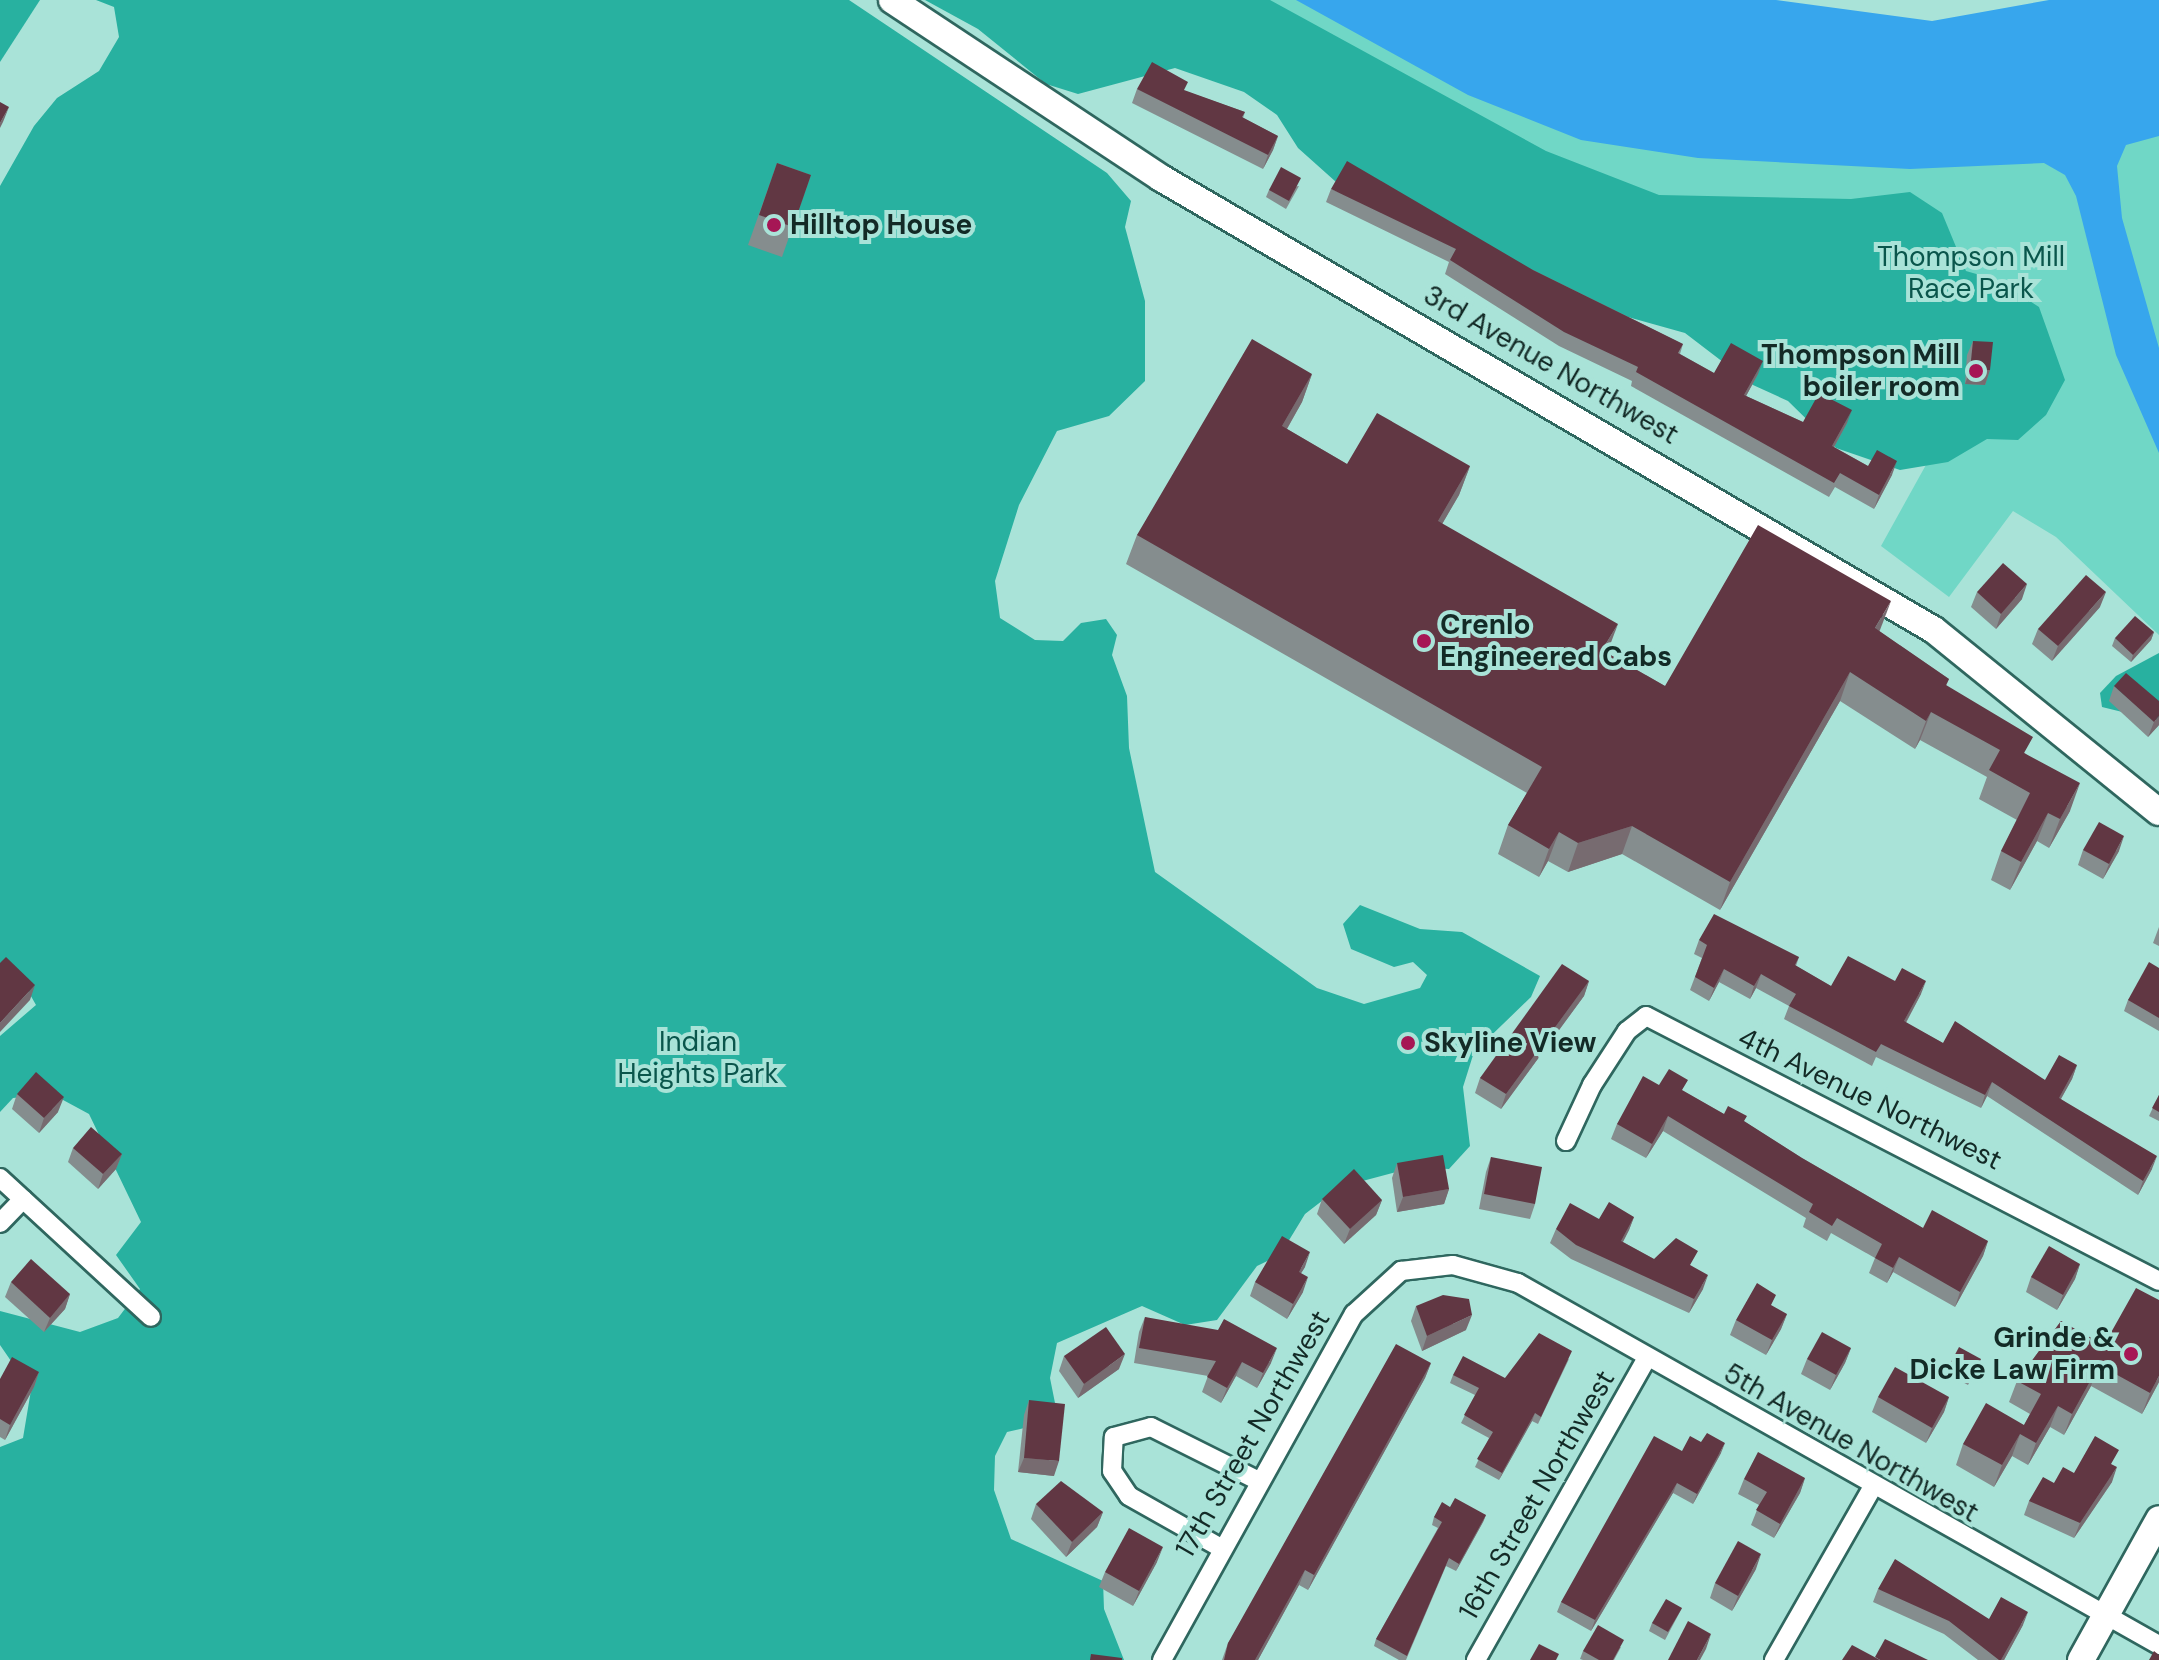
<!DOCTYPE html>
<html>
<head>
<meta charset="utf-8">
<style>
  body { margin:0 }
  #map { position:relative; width:2159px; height:1660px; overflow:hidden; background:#a9e3d8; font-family:"DM Sans",sans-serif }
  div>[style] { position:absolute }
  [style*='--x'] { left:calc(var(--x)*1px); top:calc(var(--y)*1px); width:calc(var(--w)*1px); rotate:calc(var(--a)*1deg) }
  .green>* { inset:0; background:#70d7c6 }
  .forest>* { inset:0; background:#28b1a0 }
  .water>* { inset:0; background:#37a6ed }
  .roads { filter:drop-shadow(2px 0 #2f675f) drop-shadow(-2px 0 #2f675f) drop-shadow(0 2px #2f675f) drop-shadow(0 -2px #2f675f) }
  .street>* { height:18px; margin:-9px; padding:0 9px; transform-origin:9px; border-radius:9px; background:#fff }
  .secondary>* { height:26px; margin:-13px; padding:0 13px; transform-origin:13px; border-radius:13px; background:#fff }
  .wall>* { inset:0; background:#858d8e }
  .shaded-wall>* { inset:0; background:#776b70 }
  .building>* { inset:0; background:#613743 }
  .dots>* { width:22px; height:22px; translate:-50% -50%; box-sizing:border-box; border:4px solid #a9e3d8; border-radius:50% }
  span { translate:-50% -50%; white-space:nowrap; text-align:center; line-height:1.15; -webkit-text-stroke:8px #a9e3d8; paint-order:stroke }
  .poi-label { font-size:28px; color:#132a26; font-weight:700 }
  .left { translate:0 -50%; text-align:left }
  .right { translate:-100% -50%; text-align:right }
  .park-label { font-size:28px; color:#0a564c }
  .street-label { font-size:28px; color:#132a26 }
</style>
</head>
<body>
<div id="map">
  <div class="green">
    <i style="clip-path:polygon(1106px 0,1456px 0,2159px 54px,2159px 635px,2056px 537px,2013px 511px,1949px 597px,1881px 546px,1927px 463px)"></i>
  </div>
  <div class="forest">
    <i style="clip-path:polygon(0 0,40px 0,0 62px)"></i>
    <i style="clip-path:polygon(96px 0,849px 0,1107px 173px,1131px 201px,1125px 227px,1145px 301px,1145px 381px,1109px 416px,1057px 431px,1019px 505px,995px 581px,1000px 618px,1035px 640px,1063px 641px,1081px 623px,1106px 619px,1117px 635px,1112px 655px,1127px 696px,1129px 748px,1155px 872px,1317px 988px,1364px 1004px,1420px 988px,1427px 975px,1413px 962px,1394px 967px,1351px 949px,1343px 924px,1360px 905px,1420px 929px,1462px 932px,1540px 976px,1531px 997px,1474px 1052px,1463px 1087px,1470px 1146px,1449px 1169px,1415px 1167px,1340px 1187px,1305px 1214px,1280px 1255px,1257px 1266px,1217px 1320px,1185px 1325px,1142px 1306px,1057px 1343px,1050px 1378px,1056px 1408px,1041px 1424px,1007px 1432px,995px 1456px,994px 1490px,1011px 1539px,1103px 1581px,1104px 1609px,1124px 1660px,0 1660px,0 1447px,23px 1438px,31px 1390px,0 1345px,0 1311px,80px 1332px,118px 1318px,140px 1289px,116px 1255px,141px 1222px,89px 1114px,52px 1094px,13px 1098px,0 1112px,0 1036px,36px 1005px,19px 975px,0 977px,0 186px,34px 126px,57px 98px,99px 71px,119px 37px,114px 7px)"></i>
    <i style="clip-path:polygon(925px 0,1270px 0,1546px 151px,1659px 195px,1851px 199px,1910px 192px,1942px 213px,1966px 271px,1997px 280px,2039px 307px,2065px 380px,2046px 415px,2018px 440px,1987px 439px,1948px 462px,1900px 470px,1836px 448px,1788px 401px,1753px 385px,1685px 333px,1560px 298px,1345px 190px,1298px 148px,1277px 115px,1244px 92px,1175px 68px,1078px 94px,1046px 84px,978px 29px)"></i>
    <i style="clip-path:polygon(2159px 653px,2159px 721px,2102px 707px,2100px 693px,2116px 676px)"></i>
  </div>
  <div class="water">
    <i style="clip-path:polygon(1296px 0,1776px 0,1932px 21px,2049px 0,2159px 0,2159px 136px,2126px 145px,2117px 166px,2122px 218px,2159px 348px,2159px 453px,2116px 355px,2076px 196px,2065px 175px,2044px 163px,1910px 169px,1698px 158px,1581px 140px,1468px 95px)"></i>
  </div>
  <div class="roads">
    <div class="street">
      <i style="--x:1566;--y:1141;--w:62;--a:-65.1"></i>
      <i style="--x:1592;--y:1085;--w:64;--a:-57.1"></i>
      <i style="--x:1627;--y:1031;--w:24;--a:-38"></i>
      <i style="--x:1646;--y:1016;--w:577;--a:27.32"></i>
      <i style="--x:0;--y:1178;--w:205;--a:42.6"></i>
      <i style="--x:0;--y:1223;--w:33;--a:-46"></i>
      <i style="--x:1221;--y:1548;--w:106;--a:-150.5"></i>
      <i style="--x:1129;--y:1496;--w:30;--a:-124"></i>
      <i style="--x:1112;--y:1471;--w:34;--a:-87"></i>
      <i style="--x:1114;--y:1437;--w:38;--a:-15"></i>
      <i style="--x:1151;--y:1427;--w:119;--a:26.6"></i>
      <i style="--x:1162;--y:1660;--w:396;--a:-61"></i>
      <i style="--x:1354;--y:1314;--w:64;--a:-42.5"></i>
      <i style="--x:1401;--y:1271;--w:52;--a:-6.6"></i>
      <i style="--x:1453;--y:1265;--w:67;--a:15.5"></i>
      <i style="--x:1518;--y:1283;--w:736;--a:29.46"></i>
      <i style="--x:1476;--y:1660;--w:347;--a:-60.5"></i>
      <i style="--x:1774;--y:1660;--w:198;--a:-60.3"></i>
    </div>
    <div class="secondary">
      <i style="--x:892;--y:0;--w:323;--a:33.5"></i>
      <i style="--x:1161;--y:178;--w:895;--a:30.32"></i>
      <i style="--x:1934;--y:630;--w:289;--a:39"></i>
      <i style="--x:2081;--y:1660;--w:161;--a:-61"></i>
    </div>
  </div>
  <div class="wall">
    <i style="clip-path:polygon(1137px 89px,1185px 91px,1245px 112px,1243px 118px,1278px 136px,1273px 150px,1263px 169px,1132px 103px)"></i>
    <i style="clip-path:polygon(777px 163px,811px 175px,782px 257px,748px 245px)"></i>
    <i style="clip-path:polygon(1299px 186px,1286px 209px,1266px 197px,1269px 190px)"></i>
    <i style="clip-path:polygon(1331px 189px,1533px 270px,1683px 344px,1680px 354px,1714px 373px,1758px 374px,1746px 396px,1803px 422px,1847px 423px,1834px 447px,1868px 466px,1892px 475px,1874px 509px,1835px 487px,1829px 497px,1631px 386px,1632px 381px,1559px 346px,1445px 274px,1449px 262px,1326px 202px)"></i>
    <i style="clip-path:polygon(1973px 341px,1990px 370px,1985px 385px,1965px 384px,1967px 355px)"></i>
    <i style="clip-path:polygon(1312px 374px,1302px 402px,1287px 429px,1347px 464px,1470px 466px,1459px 495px,1442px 524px,1607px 653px,1665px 686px,1879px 631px,1949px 679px,1946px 686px,2027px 755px,2070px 811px,2049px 848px,2037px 841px,2010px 890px,1991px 880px,2001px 851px,2017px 820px,1979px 799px,1987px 777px,1920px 740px,1915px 749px,1840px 701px,1720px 910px,1622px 854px,1568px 872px,1548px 861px,1539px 877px,1498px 854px,1508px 825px,1527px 793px,1126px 564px,1137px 535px)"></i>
    <i style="clip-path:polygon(1977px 592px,2022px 599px,1996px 629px,1971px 607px)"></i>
    <i style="clip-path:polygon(2100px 607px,2052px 661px,2032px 644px,2038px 629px)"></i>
    <i style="clip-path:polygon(2154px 632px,2151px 640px,2131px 662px,2112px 646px,2115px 638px)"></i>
    <i style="clip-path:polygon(2114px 686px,2159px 725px,2148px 737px,2109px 701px)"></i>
    <i style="clip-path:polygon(2083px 850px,2119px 851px,2103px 879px,2078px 865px)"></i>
    <i style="clip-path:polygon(2159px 927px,2159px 946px,2153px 943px)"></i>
    <i style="clip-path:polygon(1699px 940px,1799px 957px,1796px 966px,1831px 986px,1895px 981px,1921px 994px,1906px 1023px,1943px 1043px,2045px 1080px,2077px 1065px,2072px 1079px,2061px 1099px,2152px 1169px,2138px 1195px,1987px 1096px,1981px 1108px,1876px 1057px,1872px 1066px,1784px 1019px,1789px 1006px,1756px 988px,1750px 999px,1719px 982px,1709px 1001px,1690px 990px,1702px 958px,1694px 954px)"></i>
    <i style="clip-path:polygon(2159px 968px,2159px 1031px,2124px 1011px,2128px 1000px)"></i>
    <i style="clip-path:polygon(1589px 981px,1584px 996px,1501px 1109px,1475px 1093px,1480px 1078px)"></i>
    <i style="clip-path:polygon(1659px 1085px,1683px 1091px,1724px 1114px,1745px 1122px,1802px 1158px,1923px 1228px,1988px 1241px,1983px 1256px,1955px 1307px,1893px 1272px,1887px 1283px,1869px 1273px,1875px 1258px,1831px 1233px,1827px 1241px,1803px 1227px,1806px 1218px,1663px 1131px,1646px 1158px,1611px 1139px,1617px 1124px)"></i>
    <i style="clip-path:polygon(17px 1094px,58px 1112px,39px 1133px,12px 1109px)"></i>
    <i style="clip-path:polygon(2159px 1095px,2159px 1121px,2149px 1116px)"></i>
    <i style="clip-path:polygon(73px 1148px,122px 1154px,116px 1169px,98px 1189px,68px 1162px)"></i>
    <i style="clip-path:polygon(1491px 1157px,1535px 1204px,1530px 1219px,1479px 1209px,1486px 1172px)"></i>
    <i style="clip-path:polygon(1397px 1163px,1449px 1189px,1444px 1204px,1397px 1212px,1392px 1178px)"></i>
    <i style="clip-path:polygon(1322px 1199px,1382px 1200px,1376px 1215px,1344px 1244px,1317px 1214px)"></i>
    <i style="clip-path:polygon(1634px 1217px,1629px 1230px,1623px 1242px,1654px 1259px,1692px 1266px,1703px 1289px,1689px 1313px,1571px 1259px,1550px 1243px,1556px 1229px,1599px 1219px)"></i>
    <i style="clip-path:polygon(2080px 1264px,2075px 1279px,2057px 1310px,2026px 1292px,2031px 1277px)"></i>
    <i style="clip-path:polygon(1305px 1267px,1301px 1273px,1303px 1292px,1287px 1319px,1250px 1296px,1255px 1282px)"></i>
    <i style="clip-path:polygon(11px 1282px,70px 1294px,65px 1309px,44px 1332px,5px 1297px)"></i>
    <i style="clip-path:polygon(1416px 1306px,1466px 1330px,1422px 1351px,1411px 1321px)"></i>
    <i style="clip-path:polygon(1787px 1314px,1781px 1329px,1766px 1355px,1730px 1335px,1736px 1320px)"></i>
    <i style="clip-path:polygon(1145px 1317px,1271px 1363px,1257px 1388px,1236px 1376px,1221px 1403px,1202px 1392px,1208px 1376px,1134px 1363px,1139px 1332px)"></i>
    <i style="clip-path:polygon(2061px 1321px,2159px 1382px,2142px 1414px,2091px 1386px,2064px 1435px,2050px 1427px,2028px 1465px,2012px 1456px,1994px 1487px,1956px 1465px,1963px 1444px,2024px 1425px,2030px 1414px,2009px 1402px,2017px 1381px)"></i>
    <i style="clip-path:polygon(1851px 1348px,1845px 1363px,1830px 1390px,1801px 1374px,1807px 1359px)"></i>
    <i style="clip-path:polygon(1064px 1356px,1119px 1369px,1078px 1398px,1059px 1371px)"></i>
    <i style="clip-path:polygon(1569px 1359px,1538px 1424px,1532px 1421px,1499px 1480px,1475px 1467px,1489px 1438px,1461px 1423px,1475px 1395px,1450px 1383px,1453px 1375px,1505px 1378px)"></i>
    <i style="clip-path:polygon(1981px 1359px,1968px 1385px,1946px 1373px,1949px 1366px)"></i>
    <i style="clip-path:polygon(1431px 1363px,1425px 1378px,1308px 1590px,1299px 1585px,1258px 1660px,1222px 1660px,1228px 1643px)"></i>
    <i style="clip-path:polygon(39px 1372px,34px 1387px,5px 1440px,0 1437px,0 1379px)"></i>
    <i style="clip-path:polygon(1878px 1397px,1949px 1397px,1944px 1412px,1926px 1443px,1872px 1412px)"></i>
    <i style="clip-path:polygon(1029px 1400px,1054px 1476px,1018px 1472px,1024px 1415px)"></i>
    <i style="clip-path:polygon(1682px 1451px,1721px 1453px,1693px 1504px,1673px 1493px,1591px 1631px,1557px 1612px,1561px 1602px)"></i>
    <i style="clip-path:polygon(2113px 1465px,2112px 1482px,2074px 1538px,2024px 1515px,2029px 1501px,2054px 1483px,2074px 1473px)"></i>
    <i style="clip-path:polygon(1805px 1478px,1800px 1493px,1774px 1538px,1751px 1525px,1759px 1505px,1738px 1494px,1744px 1479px)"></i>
    <i style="clip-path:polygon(1036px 1504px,1103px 1512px,1097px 1527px,1066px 1557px,1031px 1519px)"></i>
    <i style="clip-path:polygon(1450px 1507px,1486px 1515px,1483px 1522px,1456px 1571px,1446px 1566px,1406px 1660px,1399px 1660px,1374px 1646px,1376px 1639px,1438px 1528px,1432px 1525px,1434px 1517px)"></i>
    <i style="clip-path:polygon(1157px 1562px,1133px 1606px,1099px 1587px,1105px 1572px)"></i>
    <i style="clip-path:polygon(1756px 1569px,1732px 1611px,1710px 1598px,1715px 1583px)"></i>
    <i style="clip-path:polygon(1878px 1589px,1989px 1619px,2023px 1625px,2004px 1660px,1978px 1660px,1944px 1634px,1873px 1602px)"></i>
    <i style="clip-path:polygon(1682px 1608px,1665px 1640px,1649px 1631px,1652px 1623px)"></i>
    <i style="clip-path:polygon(1621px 1647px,1614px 1660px,1583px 1660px,1580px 1659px,1583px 1651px)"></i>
  </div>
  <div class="shaded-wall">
    <i style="clip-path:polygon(9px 107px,3px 122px,0 128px,0 123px)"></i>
    <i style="clip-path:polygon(1278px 136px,1273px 150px,1263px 169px,1268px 155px)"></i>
    <i style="clip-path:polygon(1763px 361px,1758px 374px,1739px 409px,1744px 395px)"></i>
    <i style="clip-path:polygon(1970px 370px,1990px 370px,1985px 385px,1965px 384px)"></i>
    <i style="clip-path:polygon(1312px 374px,1302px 402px,1272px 455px,1282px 426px)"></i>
    <i style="clip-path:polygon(1852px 410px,1847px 423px,1827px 460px,1832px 446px)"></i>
    <i style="clip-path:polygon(1897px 461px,1892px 475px,1874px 509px,1879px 495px)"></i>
    <i style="clip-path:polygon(1470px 466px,1459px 495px,1427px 550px,1438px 521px)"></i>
    <i style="clip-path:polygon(2027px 584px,2022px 599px,1996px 629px,2001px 614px)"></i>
    <i style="clip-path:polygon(2106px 592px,2100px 607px,2052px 661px,2058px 646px)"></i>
    <i style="clip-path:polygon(1891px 601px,1880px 630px,1865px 657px,1875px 628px)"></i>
    <i style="clip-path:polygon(1618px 624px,1607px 653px,1602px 650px)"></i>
    <i style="clip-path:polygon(2154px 632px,2151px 640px,2131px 662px,2133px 655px)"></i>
    <i style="clip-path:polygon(1850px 672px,1840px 701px,1720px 910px,1730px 882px)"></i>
    <i style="clip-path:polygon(1931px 712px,1920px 740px,1915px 749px,1926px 721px)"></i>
    <i style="clip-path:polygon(2159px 716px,2159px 725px,2148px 737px,2154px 722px)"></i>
    <i style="clip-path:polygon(2080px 783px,2070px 811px,2049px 848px,2060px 819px)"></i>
    <i style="clip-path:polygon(2048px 813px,2037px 841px,2010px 890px,2021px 862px)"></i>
    <i style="clip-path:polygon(1632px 826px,1622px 854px,1568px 872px,1578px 843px)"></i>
    <i style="clip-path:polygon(1559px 832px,1548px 861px,1539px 877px,1549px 849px)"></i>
    <i style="clip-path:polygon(2124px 836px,2119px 851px,2103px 879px,2109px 864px)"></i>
    <i style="clip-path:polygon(1724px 969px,1719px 982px,1709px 1001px,1714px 988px)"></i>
    <i style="clip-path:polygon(1761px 974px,1756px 988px,1750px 999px,1754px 986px)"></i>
    <i style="clip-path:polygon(1589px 981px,1584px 996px,1501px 1109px,1506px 1094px)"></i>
    <i style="clip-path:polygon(1926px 981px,1921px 994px,1899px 1035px,1904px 1021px)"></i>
    <i style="clip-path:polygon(35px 985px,30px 1000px,0 1032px,0 1023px)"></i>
    <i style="clip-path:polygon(2077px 1065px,2072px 1079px,2054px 1111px,2059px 1098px)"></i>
    <i style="clip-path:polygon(1992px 1082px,1987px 1096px,1981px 1108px,1985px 1095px)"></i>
    <i style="clip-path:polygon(64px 1097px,58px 1112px,39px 1133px,44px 1118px)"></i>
    <i style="clip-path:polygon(1668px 1116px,1663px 1131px,1646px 1158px,1652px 1144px)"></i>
    <i style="clip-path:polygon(122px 1154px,116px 1169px,98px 1189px,103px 1174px)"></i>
    <i style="clip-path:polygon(2157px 1156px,2152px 1169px,2138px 1195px,2143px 1181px)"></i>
    <i style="clip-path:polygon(1449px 1189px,1444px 1204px,1397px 1212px,1403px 1197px)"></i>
    <i style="clip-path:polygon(1382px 1200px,1376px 1215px,1344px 1244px,1350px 1229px)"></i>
    <i style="clip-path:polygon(1634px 1217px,1629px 1230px,1616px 1255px,1621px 1241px)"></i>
    <i style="clip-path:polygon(1988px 1241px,1983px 1256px,1955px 1307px,1960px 1292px)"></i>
    <i style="clip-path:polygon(1310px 1252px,1305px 1267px,1293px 1286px,1299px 1272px)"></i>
    <i style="clip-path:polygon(1899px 1257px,1893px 1272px,1887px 1283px,1893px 1268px)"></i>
    <i style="clip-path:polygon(2080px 1264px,2075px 1279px,2057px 1310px,2063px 1295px)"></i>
    <i style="clip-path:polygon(1708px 1275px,1703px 1289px,1689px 1313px,1694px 1299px)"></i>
    <i style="clip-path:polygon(1308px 1277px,1303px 1292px,1287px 1319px,1293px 1304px)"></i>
    <i style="clip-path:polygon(70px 1294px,65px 1309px,44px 1332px,50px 1318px)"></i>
    <i style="clip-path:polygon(1787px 1314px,1781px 1329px,1766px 1355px,1772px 1340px)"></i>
    <i style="clip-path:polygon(1472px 1315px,1466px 1330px,1422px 1351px,1427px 1336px)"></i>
    <i style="clip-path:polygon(1277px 1348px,1271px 1363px,1257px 1388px,1263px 1373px)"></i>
    <i style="clip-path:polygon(1851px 1348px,1845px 1363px,1830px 1390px,1836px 1375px)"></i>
    <i style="clip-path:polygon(1125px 1354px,1119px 1369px,1078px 1398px,1084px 1384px)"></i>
    <i style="clip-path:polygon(1242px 1362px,1236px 1376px,1221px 1403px,1227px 1388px)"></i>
    <i style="clip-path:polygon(1431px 1363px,1425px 1378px,1308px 1590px,1314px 1575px)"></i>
    <i style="clip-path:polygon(2099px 1365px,2091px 1386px,2064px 1435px,2072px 1414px)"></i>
    <i style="clip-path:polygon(39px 1372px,34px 1387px,5px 1440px,10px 1425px)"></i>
    <i style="clip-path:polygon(2159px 1376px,2159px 1382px,2142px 1414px,2150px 1393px)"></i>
    <i style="clip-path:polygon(1949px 1397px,1944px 1412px,1926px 1443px,1932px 1428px)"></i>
    <i style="clip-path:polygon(2058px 1406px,2050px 1427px,2028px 1465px,2036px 1443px)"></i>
    <i style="clip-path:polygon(1535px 1413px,1532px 1421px,1499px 1480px,1502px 1473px)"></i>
    <i style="clip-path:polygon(2020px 1434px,2012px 1456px,1994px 1487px,2002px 1465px)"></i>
    <i style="clip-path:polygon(1725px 1443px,1721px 1453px,1693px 1504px,1697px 1494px)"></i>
    <i style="clip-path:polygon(1024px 1458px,1059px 1461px,1054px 1476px,1018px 1472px)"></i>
    <i style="clip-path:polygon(2117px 1467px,2112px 1482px,2074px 1538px,2080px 1523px)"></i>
    <i style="clip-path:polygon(1805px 1478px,1800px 1493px,1774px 1538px,1780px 1524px)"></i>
    <i style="clip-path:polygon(1677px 1483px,1673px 1493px,1591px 1631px,1595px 1620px)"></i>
    <i style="clip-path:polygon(1103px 1512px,1097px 1527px,1066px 1557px,1072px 1542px)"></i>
    <i style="clip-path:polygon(1486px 1515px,1483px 1522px,1456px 1571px,1459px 1564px)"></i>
    <i style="clip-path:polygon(1163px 1547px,1157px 1562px,1133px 1606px,1139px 1591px)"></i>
    <i style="clip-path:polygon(1761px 1554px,1756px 1569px,1732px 1611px,1738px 1596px)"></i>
    <i style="clip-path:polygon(1305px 1570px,1299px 1585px,1258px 1660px,1255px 1660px)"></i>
    <i style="clip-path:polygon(2028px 1612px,2023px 1625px,2004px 1660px,2001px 1660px)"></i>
    <i style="clip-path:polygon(1711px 1634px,1706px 1649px,1700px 1660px,1697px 1660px)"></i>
  </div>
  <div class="building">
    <i style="clip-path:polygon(1152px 62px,1188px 82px,1184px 90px,1245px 112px,1242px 117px,1278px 136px,1268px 155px,1137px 89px)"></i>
    <i style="clip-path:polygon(0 102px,9px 107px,0 123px)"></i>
    <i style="clip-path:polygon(1347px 161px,1533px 270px,1683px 344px,1678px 353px,1714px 373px,1731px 343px,1763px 361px,1744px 395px,1803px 422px,1819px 393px,1852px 410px,1832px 446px,1868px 466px,1877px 450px,1897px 461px,1879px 495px,1840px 473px,1834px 483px,1636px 372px,1638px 367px,1564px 332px,1450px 260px,1456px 249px,1331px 189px)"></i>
    <i style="clip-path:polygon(777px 163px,811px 175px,793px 227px,759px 215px)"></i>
    <i style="clip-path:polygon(1281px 167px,1301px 178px,1289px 201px,1269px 190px)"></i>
    <i style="clip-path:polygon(1252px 339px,1312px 374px,1282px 426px,1347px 464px,1377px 413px,1470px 466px,1438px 521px,1618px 624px,1602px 650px,1665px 686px,1758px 525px,1891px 601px,1875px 628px,1949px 679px,1946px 685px,2033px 737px,2024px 753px,2080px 783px,2060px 819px,2048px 813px,2021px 862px,2001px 851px,2030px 793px,1989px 770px,2000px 750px,1931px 712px,1926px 721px,1850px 672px,1730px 882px,1632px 826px,1578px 843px,1559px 832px,1549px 849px,1508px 825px,1542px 767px,1137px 535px)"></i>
    <i style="clip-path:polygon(1973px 341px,1993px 342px,1990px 370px,1970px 370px)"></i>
    <i style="clip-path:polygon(2003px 563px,2027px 584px,2001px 614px,1977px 592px)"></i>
    <i style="clip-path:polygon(2086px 575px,2106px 592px,2058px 646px,2038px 629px)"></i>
    <i style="clip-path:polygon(2135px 616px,2154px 632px,2133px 655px,2115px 638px)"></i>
    <i style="clip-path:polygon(2126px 673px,2159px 701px,2159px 716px,2154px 722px,2114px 686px)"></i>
    <i style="clip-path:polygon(2099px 822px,2124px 836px,2109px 864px,2083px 850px)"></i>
    <i style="clip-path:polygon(1714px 914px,1799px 957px,1795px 965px,1831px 986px,1848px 956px,1895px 981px,1902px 968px,1926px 981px,1904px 1021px,1943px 1043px,1955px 1021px,2045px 1080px,2059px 1055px,2077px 1065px,2059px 1098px,2157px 1156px,2143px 1181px,1992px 1082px,1985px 1095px,1881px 1044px,1876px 1052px,1789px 1006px,1796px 994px,1761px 974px,1754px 986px,1724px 969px,1714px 988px,1695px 977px,1707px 945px,1699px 940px)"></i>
    <i style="clip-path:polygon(6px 957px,35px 985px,0 1023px,0 963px)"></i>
    <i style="clip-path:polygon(2149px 962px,2159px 968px,2159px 1018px,2128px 1000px)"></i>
    <i style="clip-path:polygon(1562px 964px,1589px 981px,1506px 1094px,1480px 1078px)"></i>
    <i style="clip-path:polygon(1669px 1069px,1688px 1080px,1682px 1090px,1724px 1114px,1728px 1106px,1747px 1116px,1744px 1121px,1802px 1158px,1923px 1228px,1932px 1210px,1988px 1241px,1960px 1292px,1899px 1257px,1893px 1268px,1875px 1258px,1882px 1244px,1837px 1218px,1832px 1226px,1809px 1212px,1813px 1204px,1668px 1116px,1652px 1144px,1617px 1124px,1643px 1076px,1659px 1085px)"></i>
    <i style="clip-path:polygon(36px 1072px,64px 1097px,44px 1118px,17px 1094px)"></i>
    <i style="clip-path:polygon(2159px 1095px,2159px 1112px,2152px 1108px)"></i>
    <i style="clip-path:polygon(91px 1127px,122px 1154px,103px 1174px,73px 1148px)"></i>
    <i style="clip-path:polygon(1443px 1155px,1449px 1189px,1403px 1197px,1397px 1163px)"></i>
    <i style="clip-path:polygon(1491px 1157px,1542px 1167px,1535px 1204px,1484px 1194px)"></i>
    <i style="clip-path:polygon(1354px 1169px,1382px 1200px,1350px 1229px,1322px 1199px)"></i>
    <i style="clip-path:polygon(1609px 1202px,1634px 1217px,1621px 1241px,1654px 1259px,1676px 1238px,1698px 1251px,1690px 1265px,1708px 1275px,1694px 1299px,1576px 1245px,1556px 1229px,1570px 1203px,1599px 1219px)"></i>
    <i style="clip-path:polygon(1282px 1236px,1310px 1252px,1299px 1272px,1308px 1277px,1293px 1304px,1255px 1282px)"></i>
    <i style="clip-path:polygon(2049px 1246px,2080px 1264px,2063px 1295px,2031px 1277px)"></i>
    <i style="clip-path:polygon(31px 1259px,70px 1294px,50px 1318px,11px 1282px)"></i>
    <i style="clip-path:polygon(1757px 1283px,1776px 1295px,1771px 1305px,1787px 1314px,1772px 1340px,1736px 1320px)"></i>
    <i style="clip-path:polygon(2136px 1288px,2159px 1300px,2159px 1376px,2150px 1393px,2099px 1365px,2072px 1414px,2058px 1406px,2036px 1443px,2020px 1434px,2002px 1465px,1963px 1444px,1986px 1403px,2024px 1425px,2041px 1394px,2017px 1381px,2061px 1321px,2104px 1345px)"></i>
    <i style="clip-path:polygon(1443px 1295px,1469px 1299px,1472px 1315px,1427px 1336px,1416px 1306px)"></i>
    <i style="clip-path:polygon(1145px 1317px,1218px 1330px,1224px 1319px,1277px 1348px,1263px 1373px,1242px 1362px,1227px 1388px,1207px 1377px,1216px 1361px,1139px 1348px)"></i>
    <i style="clip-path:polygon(1106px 1327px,1125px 1354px,1084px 1384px,1064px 1356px)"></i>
    <i style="clip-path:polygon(1822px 1332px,1851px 1348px,1836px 1375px,1807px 1359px)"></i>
    <i style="clip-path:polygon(1539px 1333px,1572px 1351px,1541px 1417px,1535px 1413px,1502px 1473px,1477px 1459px,1493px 1432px,1464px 1415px,1479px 1388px,1453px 1375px,1463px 1356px,1505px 1378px)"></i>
    <i style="clip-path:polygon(1396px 1344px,1431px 1363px,1314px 1575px,1305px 1570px,1255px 1660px,1224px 1660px,1228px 1643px)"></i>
    <i style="clip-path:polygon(1959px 1347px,1981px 1359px,1971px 1378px,1949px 1366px)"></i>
    <i style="clip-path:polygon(12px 1357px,39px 1372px,10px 1425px,0 1419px,0 1379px)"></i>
    <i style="clip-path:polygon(1895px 1367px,1949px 1397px,1932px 1428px,1878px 1397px)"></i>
    <i style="clip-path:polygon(1029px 1400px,1065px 1404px,1059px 1461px,1024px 1458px)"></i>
    <i style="clip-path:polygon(1707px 1433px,1725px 1443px,1697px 1494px,1677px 1483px,1595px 1620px,1561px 1602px,1654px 1436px,1682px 1451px,1690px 1436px,1701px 1442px)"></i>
    <i style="clip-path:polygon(2095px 1436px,2119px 1450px,2111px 1464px,2117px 1467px,2080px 1523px,2029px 1501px,2043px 1477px,2054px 1483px,2063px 1467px,2074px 1473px)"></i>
    <i style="clip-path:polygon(1758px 1452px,1805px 1478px,1780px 1524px,1756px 1510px,1767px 1492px,1744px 1479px)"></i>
    <i style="clip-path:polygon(1061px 1481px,1103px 1512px,1072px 1542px,1036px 1504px)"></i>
    <i style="clip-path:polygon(1455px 1498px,1486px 1515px,1459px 1564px,1449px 1558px,1407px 1656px,1376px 1639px,1442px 1522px,1434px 1517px,1442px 1502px,1450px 1507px)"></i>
    <i style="clip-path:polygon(1129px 1528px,1163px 1547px,1139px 1591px,1105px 1572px)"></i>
    <i style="clip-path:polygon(1738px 1541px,1761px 1554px,1738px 1596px,1715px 1583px)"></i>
    <i style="clip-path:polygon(1895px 1559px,1989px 1619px,2001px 1597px,2028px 1612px,2001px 1660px,1999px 1660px,1949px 1621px,1878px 1589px)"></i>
    <i style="clip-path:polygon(1666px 1599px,1682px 1608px,1668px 1632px,1652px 1623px)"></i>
    <i style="clip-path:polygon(1688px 1621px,1711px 1634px,1697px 1660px,1668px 1660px)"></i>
    <i style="clip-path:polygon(1598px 1625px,1624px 1640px,1613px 1660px,1599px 1660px,1583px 1651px)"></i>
    <i style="clip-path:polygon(1885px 1639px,1928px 1660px,1880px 1660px,1875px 1657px)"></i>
    <i style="clip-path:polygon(1539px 1644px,1559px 1654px,1556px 1660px,1530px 1660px)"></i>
    <i style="clip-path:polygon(1852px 1645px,1880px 1660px,1842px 1660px)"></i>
    <i style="clip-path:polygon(2154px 1651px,2159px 1655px,2159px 1660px,2149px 1660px)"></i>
    <i style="clip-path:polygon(1091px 1654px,1122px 1658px,1122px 1660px,1090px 1660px)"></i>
  </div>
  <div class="dots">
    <i style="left:774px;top:225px;background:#a61655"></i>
    <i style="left:1976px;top:371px;background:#a61655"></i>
    <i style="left:1424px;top:641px;background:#a61655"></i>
    <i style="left:1408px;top:1043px;background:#a61655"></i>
    <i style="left:2131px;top:1354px;background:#a61655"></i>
  </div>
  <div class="poi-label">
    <span class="left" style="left:790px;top:225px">Hilltop House</span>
    <span class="right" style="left:1960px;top:371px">Thompson Mill<br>boiler room</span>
    <span class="left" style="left:1440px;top:641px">Crenlo<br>Engineered Cabs</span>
    <span class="left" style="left:1424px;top:1043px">Skyline View</span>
    <span class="right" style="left:2115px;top:1354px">Grinde &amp;<br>Dicke Law Firm</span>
  </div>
  <div class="park-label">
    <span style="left:1971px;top:273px">Thompson Mill<br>Race Park</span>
    <span style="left:698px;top:1058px">Indian<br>Heights Park</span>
  </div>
  <div class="street-label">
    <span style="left:1551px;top:365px;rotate:30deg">3rd Avenue Northwest</span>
    <span style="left:1870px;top:1099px;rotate:26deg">4th Avenue Northwest</span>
    <span style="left:1253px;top:1434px;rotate:-60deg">17th Street Northwest</span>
    <span style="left:1851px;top:1443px;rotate:30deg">5th Avenue Northwest</span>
    <span style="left:1537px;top:1495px;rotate:-60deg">16th Street Northwest</span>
  </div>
</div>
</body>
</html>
